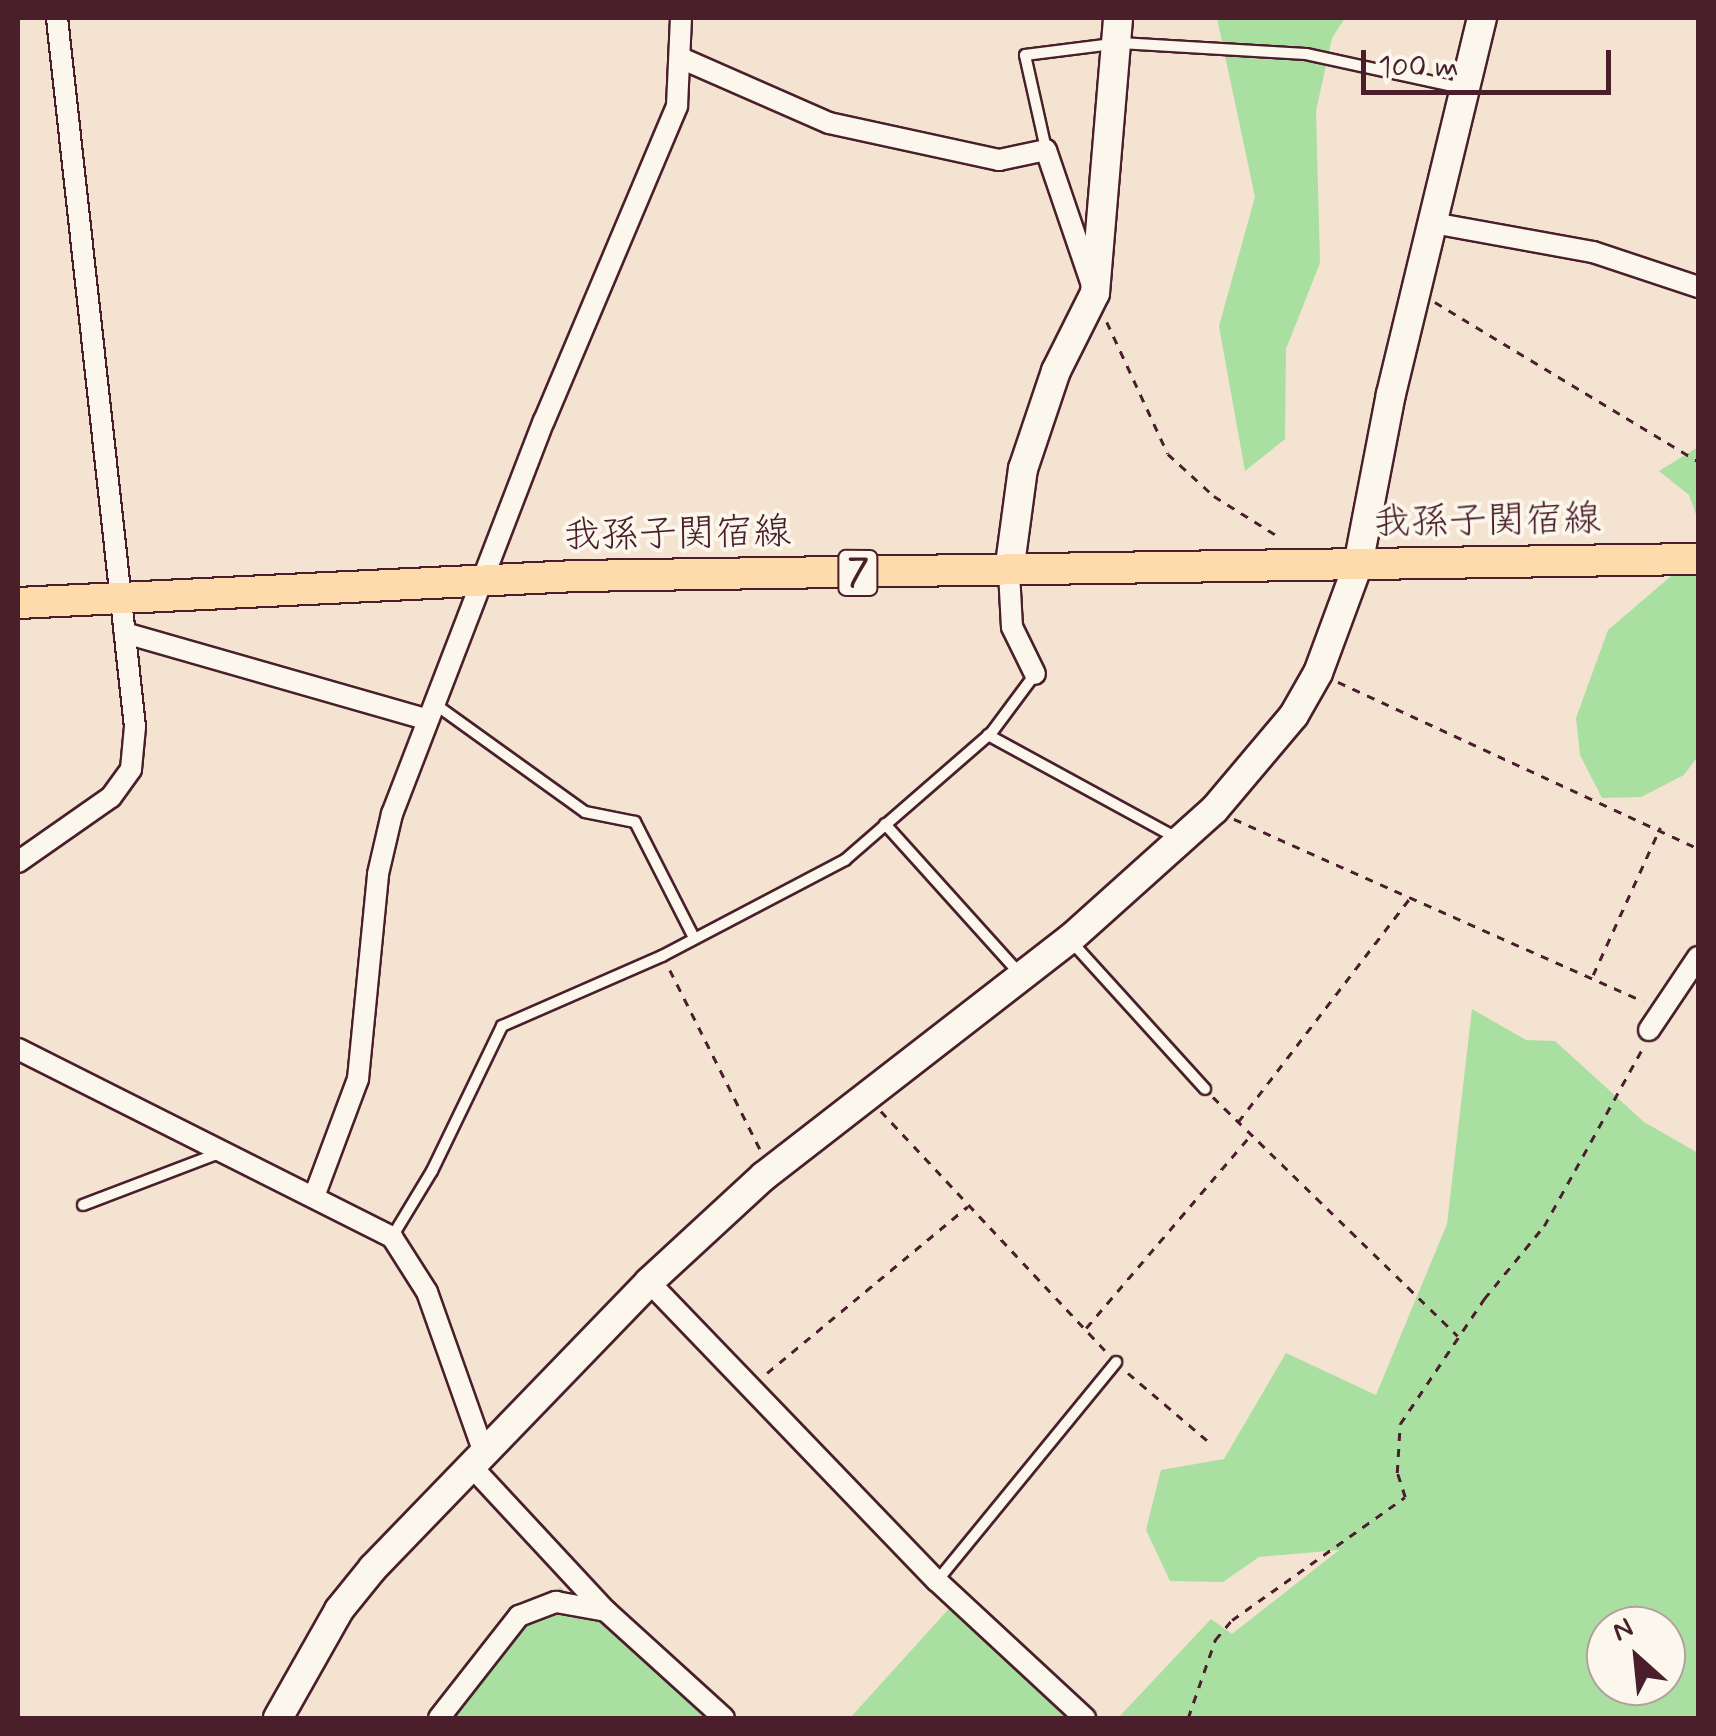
<!DOCTYPE html>
<html>
<head>
<meta charset="utf-8">
<style>
  body { margin:0 }
  #map { position:relative; width:1716px; height:1736px; overflow:hidden; background:#f4e3d1; font-family:Mynerve,"Klee One",sans-serif }
  div>[style] { position:absolute }
  [style*='--x'] { left:calc(var(--x)*1px); top:calc(var(--y)*1px); width:calc(var(--w)*1px); rotate:calc(var(--a)*1deg) }
  .green>* { inset:0; background:#aadfa2 }
  .path>* { height:2.5px; margin-top:-1.25px; transform-origin:0; background:repeating-linear-gradient(90deg,#4a1f2b 0 8px,transparent 0 16px) }
  .roads { filter:drop-shadow(2px 0 #4a1f2b) drop-shadow(-2px 0 #4a1f2b) drop-shadow(0 2px #4a1f2b) drop-shadow(0 -2px #4a1f2b) }
  .lane>* { height:10px; margin:-5px; padding:0 5px; transform-origin:5px; border-radius:5px; background:#fbf7ec }
  .street>* { height:20px; margin:-10px; padding:0 10px; transform-origin:10px; border-radius:10px; background:#fbf7ec }
  .secondary>* { height:28px; margin:-14px; padding:0 14px; transform-origin:14px; border-radius:14px; background:#fbf7ec }
  .primary>* { height:30px; margin:-15px; padding:0 15px; transform-origin:15px; border-radius:15px; background:#fedbac }
  span { translate:-50% -50%; white-space:nowrap; text-align:center; line-height:1.15; -webkit-text-stroke:8px #fbf7ec; paint-order:stroke }
  .shield-label span { padding:2px 8px; background:#fbf7ec; border:2px solid; border-radius:8px; -webkit-text-stroke-width:0 }
  .shield-label { font-size:35px; color:#4a1f2b; font-weight:700 }
  .street-label { font-size:38px; color:#4a1f2b }
  .frame { position:absolute; inset:0; border:20px solid #4a1f2b; pointer-events:none }
  .north { position:absolute; left:1586px; top:1606px; width:100px; height:100px; box-sizing:border-box; background:#fbf7ec; border:2px solid #b4a19f; border-radius:50%; rotate:333deg; font-size:28px; font-weight:700; line-height:40px; text-align:center; color:#4a1f2b }
  .north::after { content:''; display:block; margin:auto; width:35px; height:45px; background:#4a1f2b; clip-path:polygon(50% 0,100% 100%,50% 72%,0 100%) }
  .scale { position:absolute; left:1361px; top:50px; width:250px; height:45px; box-sizing:border-box; border:5px solid #4a1f2b; border-top:0; padding-left:12px; font-size:30px; line-height:35px; white-space:nowrap; color:#4a1f2b; -webkit-text-stroke:8px #fbf7ec; paint-order:stroke }
</style>
</head>
<body>
<div id="map">
  <div class="green">
    <i style="clip-path:polygon(1217px 18px,1345px 18px,1332px 38px,1316px 111px,1320px 263px,1286px 349px,1285px 439px,1245px 471px,1219px 326px,1255px 197px)"></i>
    <i style="clip-path:polygon(1698px 447px,1698px 520px,1689px 495px,1659px 471px)"></i>
    <i style="clip-path:polygon(1698px 553px,1698px 756px,1684px 775px,1641px 797px,1602px 798px,1580px 755px,1576px 718px,1608px 630px)"></i>
    <i style="clip-path:polygon(evenodd,1472px 1009px,1526px 1040px,1555px 1041px,1644px 1122px,1698px 1153px,1698px 1718px,1118px 1718px,1211px 1619px,1232px 1634px,1339px 1550px,1259px 1557px,1223px 1582px,1170px 1581px,1146px 1530px,1161px 1470px,1224px 1459px,1286px 1353px,1376px 1395px,1447px 1224px,1472px 1009px,1666px 1626px,1666px 1686px,1606px 1686px,1606px 1626px,1666px 1626px)"></i>
    <i style="clip-path:polygon(560px 1587px,618px 1636px,705px 1718px,448px 1718px,499px 1649px)"></i>
    <i style="clip-path:polygon(955px 1602px,1077px 1718px,850px 1718px)"></i>
  </div>
  <div class="path">
    <i style="--x:1435;--y:302;--w:307;--a:31.2"></i>
    <i style="--x:1107;--y:322;--w:145;--a:65.2"></i>
    <i style="--x:1168;--y:454;--w:62;--a:42.4"></i>
    <i style="--x:1214;--y:496;--w:77;--a:32.2"></i>
    <i style="--x:1338;--y:682;--w:396;--a:24.8"></i>
    <i style="--x:1234;--y:819;--w:448;--a:24"></i>
    <i style="--x:670;--y:970;--w:203;--a:63.3"></i>
    <i style="--x:1593;--y:975;--w:162;--a:-65.5"></i>
    <i style="--x:1213;--y:1097;--w:342;--a:44.3"></i>
    <i style="--x:881;--y:1111;--w:333;--a:46.9"></i>
    <i style="--x:1238;--y:1122;--w:281;--a:-52.5"></i>
    <i style="--x:1086;--y:1328;--w:253;--a:-49.5"></i>
    <i style="--x:767;--y:1373;--w:261;--a:-39.7"></i>
    <i style="--x:1128;--y:1373;--w:106;--a:40.4"></i>
    <i style="--x:1188;--y:1718;--w:83;--a:-70.9"></i>
    <i style="--x:1215;--y:1640;--w:26;--a:-50"></i>
    <i style="--x:1232;--y:1620;--w:212;--a:-35.4"></i>
    <i style="--x:1405;--y:1497;--w:25;--a:-108"></i>
    <i style="--x:1397;--y:1473;--w:49;--a:-86.5"></i>
    <i style="--x:1400;--y:1424;--w:151;--a:-56.1"></i>
    <i style="--x:1484;--y:1299;--w:94;--a:-50.6"></i>
    <i style="--x:1544;--y:1226;--w:202;--a:-61"></i>
  </div>
  <div class="roads">
    <div class="lane">
      <i style="--x:1046;--y:149;--w:96;--a:-102.6"></i>
      <i style="--x:1025;--y:55;--w:96;--a:-7.2"></i>
      <i style="--x:1120;--y:43;--w:186;--a:3.4"></i>
      <i style="--x:1306;--y:54;--w:160;--a:12.3"></i>
      <i style="--x:432;--y:702;--w:188;--a:35.7"></i>
      <i style="--x:585;--y:812;--w:51;--a:11.3"></i>
      <i style="--x:635;--y:822;--w:130;--a:63"></i>
      <i style="--x:988;--y:735;--w:217;--a:28.6"></i>
      <i style="--x:885;--y:824;--w:205;--a:48"></i>
      <i style="--x:1070;--y:940;--w:201;--a:47.8"></i>
      <i style="--x:83;--y:1205;--w:149;--a:-20.9"></i>
      <i style="--x:392;--y:1237;--w:77;--a:-58.8"></i>
      <i style="--x:432;--y:1171;--w:161;--a:-64.2"></i>
      <i style="--x:502;--y:1026;--w:175;--a:-23.6"></i>
      <i style="--x:662;--y:956;--w:207;--a:-27.7"></i>
      <i style="--x:845;--y:860;--w:195;--a:-41"></i>
      <i style="--x:992;--y:732;--w:72;--a:-53.4"></i>
      <i style="--x:937;--y:1581;--w:283;--a:-50.7"></i>
    </div>
    <div class="street">
      <i style="--x:683;--y:59;--w:159;--a:23.7"></i>
      <i style="--x:829;--y:123;--w:174;--a:12.3"></i>
      <i style="--x:999;--y:160;--w:48;--a:-12"></i>
      <i style="--x:1046;--y:150;--w:143;--a:71.2"></i>
      <i style="--x:1433;--y:223;--w:163;--a:10.3"></i>
      <i style="--x:1593;--y:252;--w:111;--a:18.4"></i>
      <i style="--x:1009;--y:572;--w:55;--a:86.9"></i>
      <i style="--x:1012;--y:627;--w:52;--a:63.9"></i>
      <i style="--x:125;--y:633;--w:311;--a:16"></i>
      <i style="--x:18;--y:862;--w:113;--a:-35"></i>
      <i style="--x:111;--y:797;--w:34;--a:-54"></i>
      <i style="--x:131;--y:769;--w:42;--a:-84.6"></i>
      <i style="--x:135;--y:727;--w:713;--a:-96.28"></i>
      <i style="--x:1649;--y:1030;--w:88;--a:-56.1"></i>
      <i style="--x:18;--y:1049;--w:419;--a:26.7"></i>
      <i style="--x:392;--y:1237;--w:65;--a:57.5"></i>
      <i style="--x:427;--y:1292;--w:171;--a:70.5"></i>
      <i style="--x:315;--y:1194;--w:123;--a:-69.5"></i>
      <i style="--x:358;--y:1079;--w:206;--a:-84.4"></i>
      <i style="--x:378;--y:874;--w:62;--a:-76.9"></i>
      <i style="--x:392;--y:814;--w:421;--a:-68.9"></i>
      <i style="--x:544;--y:421;--w:342;--a:-67.1"></i>
      <i style="--x:677;--y:106;--w:88;--a:-87.4"></i>
      <i style="--x:649;--y:1282;--w:415;--a:46.1"></i>
      <i style="--x:937;--y:1581;--w:202;--a:42.8"></i>
      <i style="--x:472;--y:1467;--w:197;--a:47.1"></i>
      <i style="--x:606;--y:1611;--w:159;--a:42.2"></i>
      <i style="--x:439;--y:1718;--w:130;--a:-51.9"></i>
      <i style="--x:519;--y:1616;--w:40;--a:-21"></i>
      <i style="--x:556;--y:1602;--w:51;--a:10.2"></i>
    </div>
    <div class="secondary">
      <i style="--x:1009;--y:572;--w:104;--a:-82.3"></i>
      <i style="--x:1023;--y:469;--w:103;--a:-71.4"></i>
      <i style="--x:1056;--y:371;--w:87;--a:-63.4"></i>
      <i style="--x:1095;--y:293;--w:276;--a:-85.2"></i>
      <i style="--x:278;--y:1718;--w:124;--a:-60.5"></i>
      <i style="--x:339;--y:1610;--w:54;--a:-51"></i>
      <i style="--x:373;--y:1568;--w:397;--a:-46"></i>
      <i style="--x:649;--y:1282;--w:156;--a:-42.7"></i>
      <i style="--x:764;--y:1176;--w:387;--a:-37.8"></i>
      <i style="--x:1070;--y:939;--w:193;--a:-41.9"></i>
      <i style="--x:1214;--y:810;--w:124;--a:-49.9"></i>
      <i style="--x:1294;--y:715;--w:48;--a:-60.3"></i>
      <i style="--x:1318;--y:673;--w:115;--a:-69.7"></i>
      <i style="--x:1358;--y:565;--w:174;--a:-79.1"></i>
      <i style="--x:1391;--y:394;--w:387;--a:-76.4"></i>
    </div>
    <div class="primary">
      <i style="--x:18;--y:603;--w:559;--a:-2.77"></i>
      <i style="--x:576;--y:576;--w:1122;--a:-0.87"></i>
    </div>
  </div>
  <div class="shield-label">
    <span style="left:858px;top:573px">7</span>
  </div>
  <div class="street-label">
    <span style="left:1487px;top:522px;rotate:-1deg">我孫子関宿線</span>
    <span style="left:677px;top:535px;rotate:-1deg">我孫子関宿線</span>
  </div>
  <div class="frame"></div>
  <div class="north">N</div>
  <div class="scale">100 m</div>
</div>
</body>
</html>
